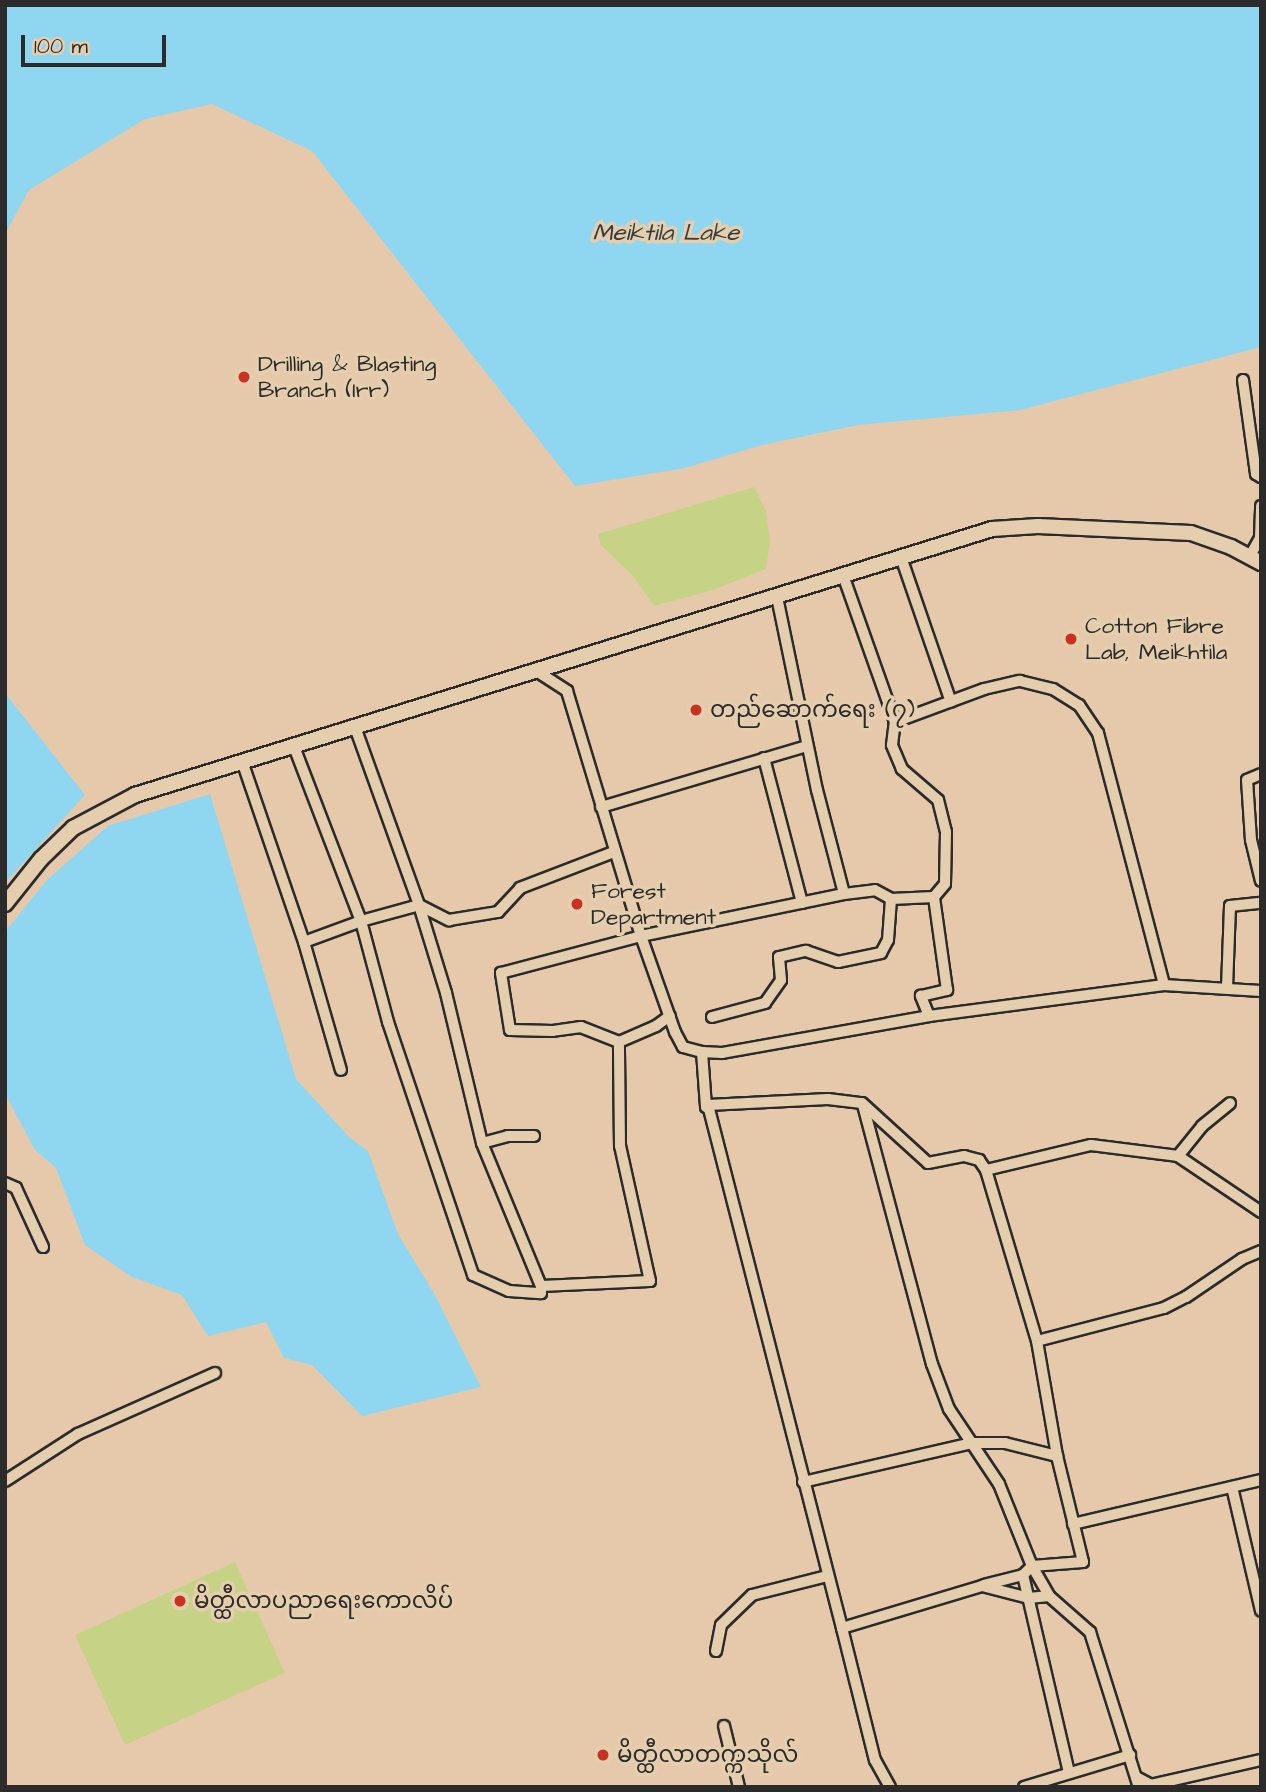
<!DOCTYPE html>
<html>
<head>
<meta charset="utf-8">
<style>
  body { margin:0 }
  #map { position:relative; width:1266px; height:1792px; overflow:hidden; background:#e6c9ab; font-family:"Architects Daughter","Noto Sans Myanmar",sans-serif }
  div>[style] { position:absolute }
  [style*='--x'] { left:calc(var(--x)*1px); top:calc(var(--y)*1px); width:calc(var(--w)*1px); rotate:calc(var(--a)*1deg) }
  .green>* { inset:0; background:#c6d386 }
  .water>* { inset:0; background:#8fd6f1 }
  .roads { filter:drop-shadow(2px 0 #2b2b2b) drop-shadow(-2px 0 #2b2b2b) drop-shadow(0 2px #2b2b2b) drop-shadow(0 -2px #2b2b2b) }
  .minor>* { height:10px; margin:-5px; padding:0 5px; transform-origin:5px; border-radius:5px; background:#e4cead }
  .tertiary>* { height:14px; margin:-7px; padding:0 7px; transform-origin:7px; border-radius:7px; background:#e4cead }
  .dots>* { width:19px; height:19px; translate:-50% -50%; box-sizing:border-box; border:4px solid #e4cead; border-radius:50% }
  span { translate:-50% -50%; white-space:nowrap; text-align:center; line-height:1.15; -webkit-text-stroke:7px #e4cead; paint-order:stroke }
  .poi-label { font-size:23px; color:#2b2b2b }
  .left { translate:0 -50%; text-align:left }
  .water-label { font-size:24px; color:#353c3f; font-style:italic }
  .frame { position:absolute; inset:0; border:7px solid #2b2b2b; pointer-events:none }
  .scale { position:absolute; left:21px; top:35px; width:145px; height:32px; box-sizing:border-box; border:4px solid #2b2b2b; border-top:0; padding-left:9px; font-size:21px; line-height:24px; white-space:nowrap; color:#2b2b2b; -webkit-text-stroke:5px #e4cead; paint-order:stroke }
</style>
</head>
<body>
<div id="map">
  <div class="green">
    <i style="clip-path:polygon(754px 487px,766px 511px,770px 542px,766px 569px,713px 590px,654px 606px,633px 576px,601px 545px,598px 534px)"></i>
    <i style="clip-path:polygon(235px 1562px,285px 1673px,125px 1745px,75px 1635px)"></i>
  </div>
  <div class="water">
    <i style="clip-path:polygon(5px 5px,1261px 5px,1261px 347px,1020px 410px,858px 425px,762px 445px,685px 468px,575px 486px,312px 151px,212px 104px,145px 119px,29px 190px,5px 234px)"></i>
    <i style="clip-path:polygon(5px 693px,85px 795px,5px 883px)"></i>
    <i style="clip-path:polygon(210px 794px,296px 1079px,350px 1138px,368px 1151px,398px 1234px,435px 1295px,481px 1387px,362px 1416px,312px 1365px,284px 1358px,266px 1322px,208px 1336px,182px 1295px,132px 1277px,85px 1245px,56px 1168px,35px 1150px,5px 1094px,5px 932px,47px 880px,108px 826px)"></i>
  </div>
  <div class="roads">
    <div class="minor">
      <i style="--x:1243;--y:380;--w:95;--a:82.1"></i>
      <i style="--x:1256;--y:474;--w:6;--a:31"></i>
      <i style="--x:1250;--y:556;--w:21;--a:-61"></i>
      <i style="--x:1260;--y:538;--w:32;--a:-88"></i>
      <i style="--x:901;--y:557;--w:153;--a:71"></i>
      <i style="--x:777;--y:597;--w:197;--a:78.3"></i>
      <i style="--x:817;--y:790;--w:107;--a:75.4"></i>
      <i style="--x:844;--y:894;--w:31;--a:-7"></i>
      <i style="--x:875;--y:890;--w:18;--a:29"></i>
      <i style="--x:538;--y:672;--w:35;--a:33"></i>
      <i style="--x:567;--y:691;--w:256;--a:73.2"></i>
      <i style="--x:641;--y:936;--w:102;--a:70.5"></i>
      <i style="--x:675;--y:1032;--w:17;--a:62"></i>
      <i style="--x:683;--y:1047;--w:20;--a:15"></i>
      <i style="--x:702;--y:1052;--w:55;--a:85.8"></i>
      <i style="--x:706;--y:1107;--w:3;--a:-45"></i>
      <i style="--x:708;--y:1105;--w:540;--a:75.63"></i>
      <i style="--x:842;--y:1628;--w:146;--a:-16.7"></i>
      <i style="--x:982;--y:1586;--w:49;--a:14.3"></i>
      <i style="--x:1029;--y:1598;--w:20;--a:-6"></i>
      <i style="--x:1049;--y:1596;--w:55;--a:41.3"></i>
      <i style="--x:1090;--y:1632;--w:163;--a:72.5"></i>
      <i style="--x:895;--y:722;--w:95;--a:-20.3"></i>
      <i style="--x:984;--y:689;--w:37;--a:-13"></i>
      <i style="--x:1020;--y:681;--w:34;--a:14"></i>
      <i style="--x:1053;--y:689;--w:31;--a:32"></i>
      <i style="--x:1079;--y:705;--w:34;--a:56"></i>
      <i style="--x:1098;--y:733;--w:260;--a:75.3"></i>
      <i style="--x:355;--y:727;--w:189;--a:70.2"></i>
      <i style="--x:419;--y:905;--w:92;--a:72.9"></i>
      <i style="--x:446;--y:993;--w:154;--a:76.5"></i>
      <i style="--x:482;--y:1143;--w:155;--a:67.6"></i>
      <i style="--x:293;--y:744;--w:190;--a:69"></i>
      <i style="--x:361;--y:921;--w:105;--a:75"></i>
      <i style="--x:388;--y:1022;--w:267;--a:71.4"></i>
      <i style="--x:473;--y:1275;--w:39;--a:24"></i>
      <i style="--x:509;--y:1291;--w:32;--a:4"></i>
      <i style="--x:541;--y:1293;--w:7;--a:-90"></i>
      <i style="--x:541;--y:1286;--w:109;--a:-2.6"></i>
      <i style="--x:650;--y:1281;--w:138;--a:-102.5"></i>
      <i style="--x:620;--y:1146;--w:104;--a:-90.6"></i>
      <i style="--x:619;--y:1042;--w:40;--a:-23.4"></i>
      <i style="--x:656;--y:1026;--w:17;--a:-36"></i>
      <i style="--x:764;--y:758;--w:150;--a:75.3"></i>
      <i style="--x:242;--y:761;--w:191;--a:71.1"></i>
      <i style="--x:304;--y:942;--w:133;--a:73.9"></i>
      <i style="--x:1261;--y:774;--w:15;--a:157"></i>
      <i style="--x:1247;--y:780;--w:60;--a:86.2"></i>
      <i style="--x:1251;--y:840;--w:42;--a:76.3"></i>
      <i style="--x:601;--y:807;--w:215;--a:-16.5"></i>
      <i style="--x:304;--y:942;--w:61;--a:-20.2"></i>
      <i style="--x:361;--y:921;--w:60;--a:-15.4"></i>
      <i style="--x:419;--y:905;--w:34;--a:27"></i>
      <i style="--x:449;--y:920;--w:50;--a:-9.3"></i>
      <i style="--x:498;--y:912;--w:33;--a:-47"></i>
      <i style="--x:520;--y:888;--w:101;--a:-21"></i>
      <i style="--x:1227;--y:988;--w:82;--a:-87.9"></i>
      <i style="--x:1230;--y:906;--w:31;--a:-6"></i>
      <i style="--x:929;--y:1016;--w:22;--a:-112"></i>
      <i style="--x:921;--y:996;--w:27;--a:-13"></i>
      <i style="--x:947;--y:990;--w:94;--a:-98"></i>
      <i style="--x:712;--y:1017;--w:55;--a:-14.8"></i>
      <i style="--x:765;--y:1003;--w:28;--a:-55"></i>
      <i style="--x:781;--y:980;--w:23;--a:-95"></i>
      <i style="--x:779;--y:957;--w:28;--a:-13"></i>
      <i style="--x:806;--y:951;--w:34;--a:19"></i>
      <i style="--x:838;--y:962;--w:44;--a:-11.8"></i>
      <i style="--x:881;--y:953;--w:15;--a:-62"></i>
      <i style="--x:888;--y:940;--w:41;--a:-85.8"></i>
      <i style="--x:891;--y:899;--w:43;--a:-2.7"></i>
      <i style="--x:934;--y:897;--w:17;--a:-50"></i>
      <i style="--x:945;--y:884;--w:52;--a:-88.9"></i>
      <i style="--x:946;--y:832;--w:33;--a:-104"></i>
      <i style="--x:938;--y:800;--w:48;--a:-139.3"></i>
      <i style="--x:902;--y:769;--w:26;--a:-113"></i>
      <i style="--x:892;--y:745;--w:23;--a:-83"></i>
      <i style="--x:895;--y:722;--w:156;--a:-109.5"></i>
      <i style="--x:619;--y:1042;--w:41;--a:-158.5"></i>
      <i style="--x:581;--y:1027;--w:28;--a:172"></i>
      <i style="--x:553;--y:1031;--w:43;--a:-178.7"></i>
      <i style="--x:510;--y:1030;--w:58;--a:-99"></i>
      <i style="--x:501;--y:973;--w:145;--a:-14.8"></i>
      <i style="--x:641;--y:936;--w:207;--a:-11.7"></i>
      <i style="--x:702;--y:1052;--w:20;--a:3"></i>
      <i style="--x:722;--y:1053;--w:210;--a:-10.1"></i>
      <i style="--x:929;--y:1016;--w:237;--a:-7.5"></i>
      <i style="--x:1164;--y:985;--w:97;--a:3.5"></i>
      <i style="--x:708;--y:1105;--w:120;--a:-2.9"></i>
      <i style="--x:828;--y:1099;--w:34;--a:7"></i>
      <i style="--x:862;--y:1103;--w:89;--a:42.3"></i>
      <i style="--x:928;--y:1163;--w:37;--a:-11"></i>
      <i style="--x:964;--y:1156;--w:16;--a:15"></i>
      <i style="--x:979;--y:1160;--w:12;--a:55"></i>
      <i style="--x:986;--y:1170;--w:178;--a:73.4"></i>
      <i style="--x:1037;--y:1341;--w:117;--a:80.1"></i>
      <i style="--x:1057;--y:1456;--w:109;--a:76.2"></i>
      <i style="--x:1083;--y:1562;--w:51;--a:175.5"></i>
      <i style="--x:1032;--y:1566;--w:13;--a:135"></i>
      <i style="--x:1023;--y:1575;--w:40;--a:165.6"></i>
      <i style="--x:863;--y:1105;--w:268;--a:75.1"></i>
      <i style="--x:932;--y:1364;--w:48;--a:69.3"></i>
      <i style="--x:949;--y:1409;--w:90;--a:56.3"></i>
      <i style="--x:999;--y:1484;--w:88;--a:68.1"></i>
      <i style="--x:1032;--y:1566;--w:34;--a:60"></i>
      <i style="--x:482;--y:1143;--w:27;--a:-15"></i>
      <i style="--x:508;--y:1136;--w:26;--a:0"></i>
      <i style="--x:1178;--y:1156;--w:38;--a:-51"></i>
      <i style="--x:1202;--y:1126;--w:36;--a:-39"></i>
      <i style="--x:986;--y:1170;--w:108;--a:-13.4"></i>
      <i style="--x:1091;--y:1145;--w:88;--a:7.2"></i>
      <i style="--x:1178;--y:1156;--w:100;--a:34"></i>
      <i style="--x:5;--y:1183;--w:12;--a:24"></i>
      <i style="--x:16;--y:1188;--w:65;--a:65.4"></i>
      <i style="--x:1037;--y:1341;--w:131;--a:-14.6"></i>
      <i style="--x:1164;--y:1308;--w:25;--a:-27"></i>
      <i style="--x:1186;--y:1297;--w:68;--a:-34.2"></i>
      <i style="--x:1242;--y:1259;--w:21;--a:-23"></i>
      <i style="--x:5;--y:1481;--w:87;--a:-32.8"></i>
      <i style="--x:78;--y:1434;--w:150;--a:-24"></i>
      <i style="--x:803;--y:1482;--w:173;--a:-13"></i>
      <i style="--x:972;--y:1443;--w:33;--a:0"></i>
      <i style="--x:1005;--y:1443;--w:54;--a:14"></i>
      <i style="--x:1232;--y:1487;--w:127;--a:76.8"></i>
      <i style="--x:1073;--y:1524;--w:193;--a:-13.2"></i>
      <i style="--x:1023;--y:1575;--w:203;--a:76.9"></i>
      <i style="--x:842;--y:1628;--w:136;--a:76"></i>
      <i style="--x:875;--y:1760;--w:31;--a:61"></i>
      <i style="--x:716;--y:1651;--w:26;--a:-79"></i>
      <i style="--x:721;--y:1625;--w:43;--a:-44.1"></i>
      <i style="--x:752;--y:1595;--w:77;--a:-14.2"></i>
      <i style="--x:724;--y:1726;--w:63;--a:76.2"></i>
      <i style="--x:1136;--y:1777;--w:17;--a:28"></i>
      <i style="--x:1151;--y:1785;--w:113;--a:-12.8"></i>
      <i style="--x:1024;--y:1787;--w:111;--a:-16.8"></i>
    </div>
    <div class="tertiary">
      <i style="--x:5;--y:904;--w:58;--a:-51.3"></i>
      <i style="--x:41;--y:859;--w:45;--a:-44.1"></i>
      <i style="--x:73;--y:828;--w:70;--a:-28"></i>
      <i style="--x:135;--y:795;--w:897;--a:-17.24"></i>
      <i style="--x:992;--y:529;--w:46;--a:-3.7"></i>
      <i style="--x:1038;--y:526;--w:153;--a:2.6"></i>
      <i style="--x:1191;--y:533;--w:42;--a:19.3"></i>
      <i style="--x:1231;--y:547;--w:34;--a:28"></i>
    </div>
  </div>
  <div class="dots">
    <i style="left:244px;top:377px;background:#c8321e"></i>
    <i style="left:1071px;top:639px;background:#c8321e"></i>
    <i style="left:696px;top:710px;background:#c8321e"></i>
    <i style="left:577px;top:904px;background:#c8321e"></i>
    <i style="left:180px;top:1601px;background:#c8321e"></i>
    <i style="left:603px;top:1755px;background:#c8321e"></i>
  </div>
  <div class="poi-label">
    <span class="left" style="left:258px;top:377px">Drilling &amp; Blasting<br>Branch (Irr)</span>
    <span class="left" style="left:1085px;top:639px">Cotton Fibre<br>Lab, Meikhtila</span>
    <span class="left" style="left:710px;top:710px">တည်ဆောက်ရေး (၇)</span>
    <span class="left" style="left:591px;top:904px">Forest<br>Department</span>
    <span class="left" style="left:194px;top:1601px">မိတ္ထီလာပညာရေးကောလိပ်</span>
    <span class="left" style="left:617px;top:1755px">မိတ္ထီလာတက္ကသိုလ်</span>
  </div>
  <div class="water-label">
    <span style="left:666px;top:234px">Meiktila Lake</span>
  </div>
  <div class="frame"></div>
  <div class="scale">100 m</div>
</div>
</body>
</html>
